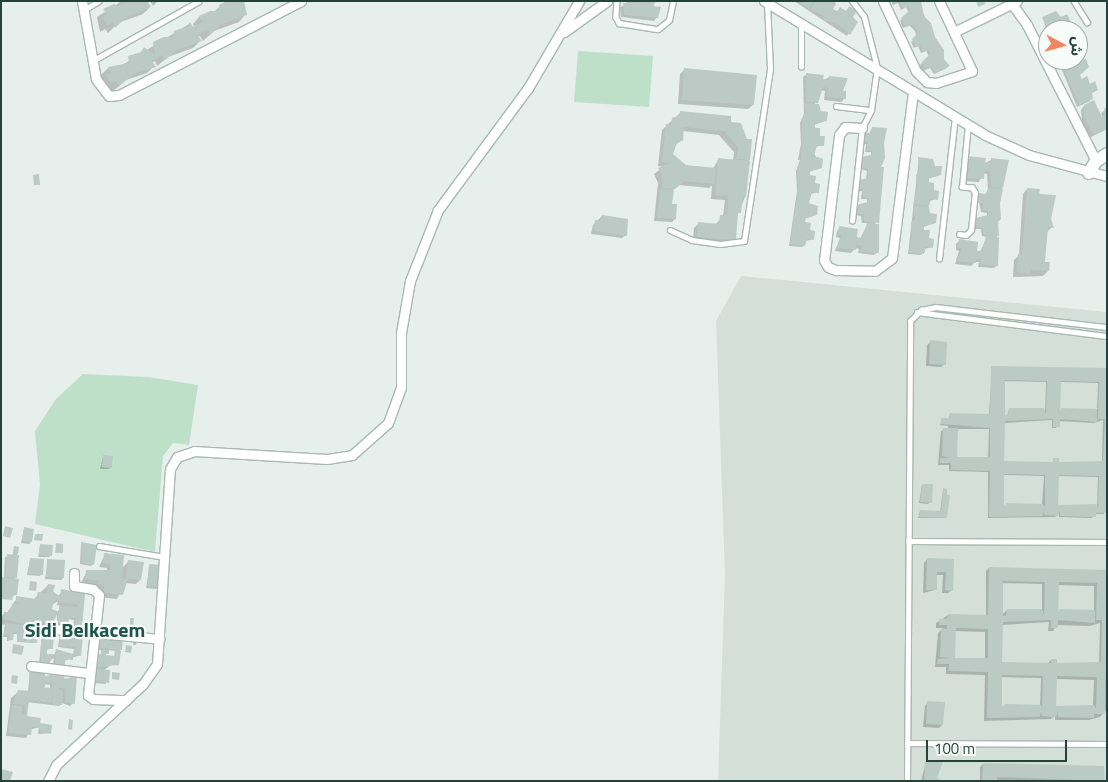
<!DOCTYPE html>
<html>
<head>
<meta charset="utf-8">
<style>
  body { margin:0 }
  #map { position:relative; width:1108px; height:782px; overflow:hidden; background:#e6efeb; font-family:"Titillium Web","Noto Sans Arabic",sans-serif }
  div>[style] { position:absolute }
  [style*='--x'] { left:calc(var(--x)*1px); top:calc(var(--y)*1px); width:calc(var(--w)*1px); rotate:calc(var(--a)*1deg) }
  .built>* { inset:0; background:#d4dfda }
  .green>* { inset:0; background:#bfe0c8 }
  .shadow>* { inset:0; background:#0003 }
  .building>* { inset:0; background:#bbcac4 }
  .roads { filter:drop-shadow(1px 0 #a8b8b2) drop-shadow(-1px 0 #a8b8b2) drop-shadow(0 1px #a8b8b2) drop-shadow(0 -1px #a8b8b2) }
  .lane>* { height:4.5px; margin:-2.25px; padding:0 2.25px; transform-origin:2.25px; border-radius:2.25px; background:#fff }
  .street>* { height:9px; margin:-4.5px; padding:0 4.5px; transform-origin:4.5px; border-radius:4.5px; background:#fff }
  .secondary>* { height:12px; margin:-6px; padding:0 6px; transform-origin:6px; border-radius:6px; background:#fff }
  span { translate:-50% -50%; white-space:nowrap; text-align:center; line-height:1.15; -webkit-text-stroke:4.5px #f7fbf9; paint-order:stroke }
  .quarter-label { font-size:20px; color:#1f5548; font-weight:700 }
  .frame { position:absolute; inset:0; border:2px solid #24423a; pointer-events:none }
  .north { position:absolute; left:1038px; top:20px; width:50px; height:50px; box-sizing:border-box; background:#f7fbf9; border:1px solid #a3b1ad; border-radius:50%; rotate:96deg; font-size:14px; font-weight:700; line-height:20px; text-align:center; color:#24423a }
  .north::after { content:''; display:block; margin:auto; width:18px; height:22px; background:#f4845f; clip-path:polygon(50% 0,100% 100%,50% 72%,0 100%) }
  .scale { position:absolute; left:926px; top:740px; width:141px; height:22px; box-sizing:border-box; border:2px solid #24423a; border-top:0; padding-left:6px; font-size:15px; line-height:18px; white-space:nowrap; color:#24423a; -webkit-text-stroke:4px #f7fbf9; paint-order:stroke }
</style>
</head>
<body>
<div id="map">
  <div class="built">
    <i style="clip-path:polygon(741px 276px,1107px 312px,1107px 781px,718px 781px,725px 575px,716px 321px)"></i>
  </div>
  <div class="green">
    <i style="clip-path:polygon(578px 51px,653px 56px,649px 107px,574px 102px)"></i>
    <i style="clip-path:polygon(83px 374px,148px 377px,198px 385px,189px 445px,173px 443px,163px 456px,155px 552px,35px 524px,40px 485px,35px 431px,56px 399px)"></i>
  </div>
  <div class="shadow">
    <i style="clip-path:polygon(122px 1px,150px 1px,147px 3px,150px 7px,143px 14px,118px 23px,108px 33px,105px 29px,100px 32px,97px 17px)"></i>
    <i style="clip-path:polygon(150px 1px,158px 1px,153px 6px)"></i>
    <i style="clip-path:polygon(243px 1px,245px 15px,239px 22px,214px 31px,203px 41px,200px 36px,198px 37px,200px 41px,193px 48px,168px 57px,157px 66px,155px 61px,152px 63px,154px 66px,147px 73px,126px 80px,112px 92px,109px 87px,104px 90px,101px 75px,108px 68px,124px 64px,189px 24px,196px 30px,193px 24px,199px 17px,214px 12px,220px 6px)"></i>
    <i style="clip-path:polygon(626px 1px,656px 1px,652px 7px,657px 17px,654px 21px,621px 17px,620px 7px,627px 4px)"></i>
    <i style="clip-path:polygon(794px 1px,834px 1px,832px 10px,856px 22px,847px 36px)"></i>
    <i style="clip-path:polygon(891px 1px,918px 1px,947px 68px,934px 74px,930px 68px,923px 71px,920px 65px,929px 56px,926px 51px,921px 53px,918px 46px,914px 48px,911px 42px,917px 38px,915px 31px,909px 25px,903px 28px,900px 21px,909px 13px,906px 7px,901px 10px,898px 3px,893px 5px)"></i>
    <i style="clip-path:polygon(1043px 18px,1060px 18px,1069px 22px,1060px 30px,1048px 30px,1048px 37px)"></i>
    <i style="clip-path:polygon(1064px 60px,1076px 60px,1081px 80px,1097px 90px,1091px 93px,1090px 101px,1077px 107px,1060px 65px)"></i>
    <i style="clip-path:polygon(685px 69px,753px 105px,748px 109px,678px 104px,680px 74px)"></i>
    <i style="clip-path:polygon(807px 74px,822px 81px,829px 77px,844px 99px,841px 102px,824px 100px,825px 91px,821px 90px,814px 105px,826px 120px,814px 125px,823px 145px,815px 147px,813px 151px,821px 168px,809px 172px,818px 192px,811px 194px,808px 204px,816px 215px,804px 219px,813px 239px,806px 241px,802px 247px,789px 246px,797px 191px,796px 171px,800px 160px,798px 160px,801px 144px,800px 123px,804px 114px,803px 77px)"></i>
    <i style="clip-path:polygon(1084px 106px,1103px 118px,1101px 113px,1107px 109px,1107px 129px,1089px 138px,1082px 121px,1081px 110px)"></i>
    <i style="clip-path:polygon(evenodd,681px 112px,729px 123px,746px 140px,751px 140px,745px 197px,737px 216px,735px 240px,730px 244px,693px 241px,694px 228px,699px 223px,715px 225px,723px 216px,725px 200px,711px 199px,712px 185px,709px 188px,679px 185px,672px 191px,671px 205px,675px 219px,672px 222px,654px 221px,658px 183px,654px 174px,664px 167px,658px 166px,662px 130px,681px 112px,683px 131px,719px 135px,734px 152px,733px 161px,718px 160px,713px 169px,686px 166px,672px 155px,675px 145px,682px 140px,683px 131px)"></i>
    <i style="clip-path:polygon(873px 128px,880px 168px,875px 225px,878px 252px,874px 255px,858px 253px,859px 249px,855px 248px,851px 253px,835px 251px,840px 238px,836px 237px,837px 231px,840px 228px,860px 239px,868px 223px,862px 223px,861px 216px,854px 215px,857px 206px,867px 203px,867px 199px,861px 199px,862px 191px,857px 191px,858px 183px,866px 180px,867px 171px,858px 168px,871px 156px,871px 152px,865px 152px,866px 144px,861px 144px)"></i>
    <i style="clip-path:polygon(919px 158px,933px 167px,940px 175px,928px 179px,936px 199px,929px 201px,928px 215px,935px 223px,923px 227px,932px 247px,924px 249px,921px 255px,908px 254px)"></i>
    <i style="clip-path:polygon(967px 158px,984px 164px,991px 160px,1002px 188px,997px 222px,997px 265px,994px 268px,978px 267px,979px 262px,975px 262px,971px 266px,955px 264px,959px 251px,956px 250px,956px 244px,959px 241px,980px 252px,987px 237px,982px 236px,981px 229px,974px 229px,977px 219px,987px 217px,987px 213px,981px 212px,978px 196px,985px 195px,988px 190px,987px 174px,983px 173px,979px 182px,962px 181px)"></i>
    <i style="clip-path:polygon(1027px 189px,1038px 195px,1052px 227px,1047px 232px,1044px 263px,1048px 271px,1043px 276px,1013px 277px,1014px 260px,1019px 255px,1023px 194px)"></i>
    <i style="clip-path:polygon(602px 216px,626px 235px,622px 238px,591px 234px,593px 225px)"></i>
    <i style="clip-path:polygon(931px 342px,945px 364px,941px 367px,926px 366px,927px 345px)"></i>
    <i style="clip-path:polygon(evenodd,992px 367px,1107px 370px,1104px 514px,1094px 514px,1092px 518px,1059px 517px,1059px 513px,1055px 517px,988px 518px,988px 472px,949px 471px,949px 465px,938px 465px,941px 431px,948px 429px,948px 426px,940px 425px,942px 419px,948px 419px,950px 414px,989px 415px,992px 367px,1004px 381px,1046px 382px,1045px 414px,1009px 409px,1007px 416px,1004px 416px,1004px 381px,992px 367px,1060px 382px,1098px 383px,1097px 411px,1062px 410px,1059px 413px,1060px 382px,992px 367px,1052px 420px,1052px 428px,1056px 428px,1058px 421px,1094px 423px,1103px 420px,1102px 462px,1058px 464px,1054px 459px,1052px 464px,1003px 462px,1004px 423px,1052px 420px,992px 367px,957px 429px,989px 429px,988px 459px,956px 458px,957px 429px,992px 367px,1003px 475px,1044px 476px,1042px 505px,1002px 509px,1003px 475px,992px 367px,1058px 476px,1098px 477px,1097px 508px,1057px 506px,1058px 476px)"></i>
    <i style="clip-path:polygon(103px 457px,111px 467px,109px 469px,100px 469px)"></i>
    <i style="clip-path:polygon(922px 485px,930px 502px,928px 504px,919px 503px)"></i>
    <i style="clip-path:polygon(943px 490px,946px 518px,918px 518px,920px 511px,940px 512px)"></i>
    <i style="clip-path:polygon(24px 529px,31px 542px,29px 544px,21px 543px)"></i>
    <i style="clip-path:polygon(81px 544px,93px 564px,91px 566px,80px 564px)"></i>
    <i style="clip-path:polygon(40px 545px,51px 555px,49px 557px,38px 557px)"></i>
    <i style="clip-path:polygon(14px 548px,17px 553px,14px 597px,4px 579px,5px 557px,13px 556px)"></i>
    <i style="clip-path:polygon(105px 554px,122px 568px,128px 562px,140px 580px,136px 584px,125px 583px,117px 599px,99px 597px,100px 589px,95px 588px,95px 585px,81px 583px,87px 571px,106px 572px,107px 568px,99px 567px)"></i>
    <i style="clip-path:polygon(927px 559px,953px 560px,952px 590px,948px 593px,942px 593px,943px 575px,936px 575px,935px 590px,923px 593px,924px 563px)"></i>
    <i style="clip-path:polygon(30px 560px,41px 574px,40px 576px,27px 575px)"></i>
    <i style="clip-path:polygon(48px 560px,63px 578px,61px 580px,45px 579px)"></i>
    <i style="clip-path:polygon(150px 565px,158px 587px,156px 589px,146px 588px)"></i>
    <i style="clip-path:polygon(evenodd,989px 568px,1107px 571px,1107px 709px,1100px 717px,1089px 720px,1055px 720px,1055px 715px,1051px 719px,984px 721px,985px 675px,946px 674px,946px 667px,935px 667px,938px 633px,943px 628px,936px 628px,936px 623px,948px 615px,986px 616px,986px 571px,989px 568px,1002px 583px,1042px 584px,1042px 611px,1007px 610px,1002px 615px,1002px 583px,989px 568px,1057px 585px,1094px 586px,1094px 611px,1060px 611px,1057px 614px,1057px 585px,989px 568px,1049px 622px,1048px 631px,1053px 631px,1057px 625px,1090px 626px,1100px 623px,1099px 664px,1056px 665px,1051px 660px,1048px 663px,1001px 663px,1002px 625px,1049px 622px,989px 568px,955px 631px,985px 632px,985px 660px,954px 659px,955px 631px,989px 568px,1001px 677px,1041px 678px,1040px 706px,1000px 710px,1001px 677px,989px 568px,1055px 679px,1094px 680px,1093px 706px,1055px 707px,1055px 679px)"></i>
    <i style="clip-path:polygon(evenodd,48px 585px,58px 597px,62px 591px,84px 595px,81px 626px,73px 629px,74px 620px,68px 619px,66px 625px,57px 625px,57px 613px,40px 631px,33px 631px,34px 619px,25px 629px,23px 639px,26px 636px,35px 643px,17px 642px,17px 634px,13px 634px,12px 640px,7px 641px,7px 637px,3px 637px,5px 625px,1px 624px,1px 616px,7px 613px,17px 598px,33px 600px,48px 585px,58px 601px,57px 605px,61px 606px,57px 613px,51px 610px,52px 605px,58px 601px)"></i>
    <i style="clip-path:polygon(42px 633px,52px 648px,46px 650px,46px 655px,54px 655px,56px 650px,73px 655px,74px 649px,58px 647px,60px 633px,82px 636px,80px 655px,64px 661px,62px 666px,53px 665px,54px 658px,39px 665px)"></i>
    <i style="clip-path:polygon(evenodd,100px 637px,121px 649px,112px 664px,103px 671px,106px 684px,92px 683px,96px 658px,101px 656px,101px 650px,98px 650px,100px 637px,108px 650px,115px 651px,115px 657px,105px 656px,108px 650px)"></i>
    <i style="clip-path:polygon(134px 640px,137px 641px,136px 645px,133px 645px)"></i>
    <i style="clip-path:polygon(evenodd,30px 670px,43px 677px,63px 674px,63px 680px,76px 676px,73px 703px,70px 706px,62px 703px,59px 706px,27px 702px,26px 717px,39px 727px,30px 730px,26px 738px,6px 736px,11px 698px,19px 691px,28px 692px,30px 670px,44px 684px,50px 685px,50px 690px,44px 689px,44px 684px)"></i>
    <i style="clip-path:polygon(928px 702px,942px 725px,939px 728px,923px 727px,925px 706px)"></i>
    <i style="clip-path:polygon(39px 727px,50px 733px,38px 734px)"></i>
    <i style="clip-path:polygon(926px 762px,935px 779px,941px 781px,921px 781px)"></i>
    <i style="clip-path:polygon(983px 764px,1103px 781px,980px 781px,980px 767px)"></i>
  </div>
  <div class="building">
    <i style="clip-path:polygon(123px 1px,147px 1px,151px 7px,127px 17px,115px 28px,113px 22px,107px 26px,102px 17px,107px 15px,103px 9px,114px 4px,119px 6px,124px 4px)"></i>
    <i style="clip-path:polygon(227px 1px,244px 1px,247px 15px,222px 24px,210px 35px,208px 29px,202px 32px,198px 35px,202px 41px,177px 50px,165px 60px,162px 55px,156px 58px,152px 61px,156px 67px,134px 74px,119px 86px,116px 81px,111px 83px,106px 75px,111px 73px,108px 67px,129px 63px,128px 56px,141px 52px,144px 47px,155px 55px,153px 42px,164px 37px,174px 37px,174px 31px,187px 27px,190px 22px,193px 27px,202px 22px,199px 16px,210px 11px,220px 11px,219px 5px)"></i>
    <i style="clip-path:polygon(654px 1px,654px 6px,661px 7px,658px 18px,624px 15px,623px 3px)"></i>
    <i style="clip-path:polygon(803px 1px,814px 1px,809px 9px,801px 4px)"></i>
    <i style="clip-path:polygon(815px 1px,834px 1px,836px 4px,833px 9px,837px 11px,840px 7px,846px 11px,849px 6px,857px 11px,853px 17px,858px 22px,850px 35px,839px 25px,824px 20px,823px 15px,810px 10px)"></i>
    <i style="clip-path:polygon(894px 1px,921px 1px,924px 16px,931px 23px,935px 37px,944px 50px,944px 59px,950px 66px,936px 72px,932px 67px,925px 70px,922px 62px,930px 54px,929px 50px,923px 52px,920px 45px,916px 47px,912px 39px,918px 33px,914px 25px,905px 27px,901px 18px,910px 10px,908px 6px,903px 9px,900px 2px,895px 4px)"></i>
    <i style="clip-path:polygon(976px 1px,984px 1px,985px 4px,978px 7px)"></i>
    <i style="clip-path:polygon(1056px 11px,1061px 17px,1067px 14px,1071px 22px,1066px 24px,1067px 28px,1050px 30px,1046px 25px,1042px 17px)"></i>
    <i style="clip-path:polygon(1086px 59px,1089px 67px,1080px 75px,1082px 79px,1087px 76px,1090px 84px,1095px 81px,1098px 90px,1092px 93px,1093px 99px,1079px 105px,1061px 62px)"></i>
    <i style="clip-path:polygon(684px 68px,757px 75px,754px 105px,682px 100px)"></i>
    <i style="clip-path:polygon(806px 73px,824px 75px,823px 79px,829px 80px,829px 76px,848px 78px,843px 91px,846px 91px,846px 99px,827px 97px,828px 88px,823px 87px,818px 103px,806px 102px)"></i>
    <i style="clip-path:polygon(1094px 100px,1102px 117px,1106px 115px,1104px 109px,1107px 107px,1107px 128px,1093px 135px,1084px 117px,1084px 105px)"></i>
    <i style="clip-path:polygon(804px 103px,819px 104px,821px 111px,828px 112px,827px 121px,815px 124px,815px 128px,820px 128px,820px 136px,825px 136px,824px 146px,817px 145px,814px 156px,823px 159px,822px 168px,810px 171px,810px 175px,816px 176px,815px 183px,820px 184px,819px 193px,812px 192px,809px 203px,818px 206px,817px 215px,806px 218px,805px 222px,811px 223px,810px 230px,815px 231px,814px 240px,807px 239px,805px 246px,790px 244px,798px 188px,797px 168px,801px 159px,802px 120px,806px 112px)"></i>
    <i style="clip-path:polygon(680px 111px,731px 116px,731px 122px,741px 123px,747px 139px,752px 139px,750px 160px,736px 159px,738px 147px,724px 131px,684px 127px,683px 141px,678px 140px,673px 154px,686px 165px,716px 168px,715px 184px,685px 181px,675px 189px,662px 188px,662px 178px,658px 168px,670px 163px,662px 162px,666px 124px,671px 125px,672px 118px,680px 115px)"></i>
    <i style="clip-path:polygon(872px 127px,887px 128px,884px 143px,885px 158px,881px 167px,884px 167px,879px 223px,864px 221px,863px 214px,855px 214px,856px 205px,868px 202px,868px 198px,863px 197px,863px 190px,858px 189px,859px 180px,868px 178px,868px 169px,859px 167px,860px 157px,872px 155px,872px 151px,867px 150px,867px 142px,862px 142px,863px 133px,870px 133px)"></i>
    <i style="clip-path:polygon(967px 156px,986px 158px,985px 162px,991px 163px,991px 158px,1009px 160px,1003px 188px,991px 187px,990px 171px,985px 170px,984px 179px,965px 178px,966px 170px,969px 170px)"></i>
    <i style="clip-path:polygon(918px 157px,933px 159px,935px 166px,942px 166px,941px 175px,929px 178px,929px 182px,934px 183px,934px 190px,939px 191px,938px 200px,931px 199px,929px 206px,913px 204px,917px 190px,916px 175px,919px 171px)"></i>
    <i style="clip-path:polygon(718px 158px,750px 161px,746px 197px,743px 197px,741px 213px,738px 213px,736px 240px,697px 237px,698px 222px,719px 224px,720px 215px,727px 215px,728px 196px,715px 195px)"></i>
    <i style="clip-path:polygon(39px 174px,40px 185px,34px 185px,33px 175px)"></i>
    <i style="clip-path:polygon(660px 188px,674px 190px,672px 204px,677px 204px,676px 219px,657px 218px)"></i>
    <i style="clip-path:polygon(988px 188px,1003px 189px,1000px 203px,1001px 219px,998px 222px,999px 236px,984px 235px,983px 228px,976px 227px,976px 218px,988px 215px,988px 211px,983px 211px,983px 203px,978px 203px,979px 193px,986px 194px)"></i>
    <i style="clip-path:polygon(1027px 188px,1040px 189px,1039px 194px,1056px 195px,1051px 219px,1054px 228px,1048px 227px,1045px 262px,1050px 262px,1049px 271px,1031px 270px,1031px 274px,1017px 273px,1018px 254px,1022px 254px)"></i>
    <i style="clip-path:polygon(913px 205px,929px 207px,930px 213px,937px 214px,936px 223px,924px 226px,924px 230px,930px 230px,929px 238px,934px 239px,933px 248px,926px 247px,924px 254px,909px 252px,912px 238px,911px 223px,915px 219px)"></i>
    <i style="clip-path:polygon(602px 215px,628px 219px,627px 236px,594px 231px,595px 220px,601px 221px)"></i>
    <i style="clip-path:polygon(867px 223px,879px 224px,879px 253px,861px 251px,862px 246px,856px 245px,856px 250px,837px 248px,842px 235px,838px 234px,839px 226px,858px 229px,857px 237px,862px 238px)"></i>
    <i style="clip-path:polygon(986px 236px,999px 237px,998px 266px,981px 264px,981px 259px,976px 259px,976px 263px,957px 261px,962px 248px,958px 248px,959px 239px,978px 242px,977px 251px,982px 251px)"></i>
    <i style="clip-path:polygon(930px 340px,947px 342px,946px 365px,929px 364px)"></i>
    <i style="clip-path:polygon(evenodd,991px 366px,1107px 368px,1107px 513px,1096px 513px,1096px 517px,1060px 516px,1060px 511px,1058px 516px,1044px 515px,1043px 511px,1043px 516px,989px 517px,990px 471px,951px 470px,951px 463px,940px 463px,940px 458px,951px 458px,942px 456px,943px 428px,958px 428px,957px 457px,990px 457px,990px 428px,941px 424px,941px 418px,949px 418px,950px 413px,990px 414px,991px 366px,1005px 380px,1047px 381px,1046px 414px,1044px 408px,1009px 408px,1008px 415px,1005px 415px,1005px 380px,991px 366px,1061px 381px,1099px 382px,1098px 419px,1105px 419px,1103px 461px,1059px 462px,1059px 458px,1053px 458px,1053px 462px,1004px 461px,1005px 421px,1053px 419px,1053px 427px,1060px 427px,1060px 419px,1097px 422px,1097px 409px,1061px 408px,1060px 414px,1061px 381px,991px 366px,1004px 474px,1045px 475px,1045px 507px,1043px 504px,1007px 503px,1004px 506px,1004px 474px,991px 366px,1059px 475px,1099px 476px,1098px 507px,1096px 504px,1058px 505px,1059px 475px)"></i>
    <i style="clip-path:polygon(103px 455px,113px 456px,112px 468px,102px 467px)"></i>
    <i style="clip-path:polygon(922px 484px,933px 484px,932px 503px,920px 502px)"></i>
    <i style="clip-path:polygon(943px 488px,947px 489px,947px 495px,950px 495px,947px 518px,919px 517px,920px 510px,941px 511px)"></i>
    <i style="clip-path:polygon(5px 526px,13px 528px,10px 538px,3px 536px)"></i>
    <i style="clip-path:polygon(24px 527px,34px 529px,32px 542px,22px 541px)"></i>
    <i style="clip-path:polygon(35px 534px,43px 534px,42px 541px,34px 540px)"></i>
    <i style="clip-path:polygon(81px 542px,97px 545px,94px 565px,82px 563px)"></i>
    <i style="clip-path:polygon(56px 543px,63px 544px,63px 553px,55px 553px)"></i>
    <i style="clip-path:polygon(40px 544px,53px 545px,52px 556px,39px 555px)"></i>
    <i style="clip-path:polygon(14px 546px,19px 547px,18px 554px,13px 553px)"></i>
    <i style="clip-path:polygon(104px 553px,124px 555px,122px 578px,126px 578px,128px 560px,144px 562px,141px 580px,128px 579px,123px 595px,103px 593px,104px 585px,98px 584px,99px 580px,85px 579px,86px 570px,110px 570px,111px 564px,103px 563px)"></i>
    <i style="clip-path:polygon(7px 554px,19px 555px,17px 578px,5px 577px)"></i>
    <i style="clip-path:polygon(30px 558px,44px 559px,43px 575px,28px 574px)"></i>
    <i style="clip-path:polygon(927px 558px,954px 559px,953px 591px,945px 590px,946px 572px,937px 572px,937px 590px,926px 590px)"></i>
    <i style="clip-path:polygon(47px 559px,65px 560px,64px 578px,46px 577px)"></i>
    <i style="clip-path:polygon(149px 564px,161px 565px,159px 587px,147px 586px)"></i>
    <i style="clip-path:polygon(evenodd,989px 567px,1107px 570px,1105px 714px,1094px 714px,1094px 718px,1058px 717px,1058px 712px,1056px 717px,1042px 716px,1041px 712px,1040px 717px,987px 718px,988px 672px,948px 671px,949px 664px,937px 664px,938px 659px,949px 658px,940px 657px,941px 629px,947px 629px,947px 625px,939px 625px,939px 619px,947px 619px,948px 614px,988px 615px,989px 567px,1003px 581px,1045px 582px,1044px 615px,1042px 609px,1007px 609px,1006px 616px,1003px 616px,1003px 581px,989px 567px,1059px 582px,1097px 583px,1096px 620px,1102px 620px,1101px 662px,1057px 663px,1057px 659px,1051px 659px,1051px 663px,1002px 662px,1003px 622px,1051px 620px,1051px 628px,1058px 628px,1058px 620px,1095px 623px,1095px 610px,1059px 609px,1058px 615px,1059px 582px,989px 567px,956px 628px,988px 629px,988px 658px,955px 658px,956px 628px,989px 567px,1002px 675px,1043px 676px,1042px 708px,1041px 705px,1005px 704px,1002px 707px,1002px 675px,989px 567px,1057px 676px,1097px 677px,1096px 708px,1094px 705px,1056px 706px,1057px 676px)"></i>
    <i style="clip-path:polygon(1px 577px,19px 579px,17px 595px,13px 595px,12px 600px,1px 599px)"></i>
    <i style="clip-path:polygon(30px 581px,37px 582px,36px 591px,29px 590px)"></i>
    <i style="clip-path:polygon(48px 584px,55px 585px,53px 592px,60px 596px,60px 601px,54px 600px,52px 609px,59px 612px,59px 606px,77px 607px,77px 604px,60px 603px,61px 589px,85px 594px,82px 627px,75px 626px,76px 618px,69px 618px,69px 624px,58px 623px,58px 613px,53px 622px,47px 624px,41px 620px,43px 630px,32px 629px,32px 622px,30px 625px,3px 619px,4px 612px,9px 612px,13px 603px,20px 604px,16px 602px,16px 596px,36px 599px,38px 592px,47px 593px)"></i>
    <i style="clip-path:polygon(130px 618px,134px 618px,133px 631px,130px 630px)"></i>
    <i style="clip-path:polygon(5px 623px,27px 625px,24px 642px,17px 642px,17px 632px,14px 632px,13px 640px,8px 640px,9px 635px,4px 635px)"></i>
    <i style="clip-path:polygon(41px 632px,54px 632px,53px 649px,47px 649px,47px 654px,54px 654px,49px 664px,41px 664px)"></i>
    <i style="clip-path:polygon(60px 632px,83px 635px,81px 656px,74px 655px,75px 647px,59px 646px)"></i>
    <i style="clip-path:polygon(26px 634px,38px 636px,37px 643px,25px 642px)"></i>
    <i style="clip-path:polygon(100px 635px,123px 638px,122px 650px,99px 648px)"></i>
    <i style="clip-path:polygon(13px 644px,24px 646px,22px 655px,12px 653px)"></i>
    <i style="clip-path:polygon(126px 645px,132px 646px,131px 653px,125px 652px)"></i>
    <i style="clip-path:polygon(56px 649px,73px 654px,73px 660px,65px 659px,65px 665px,55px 664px)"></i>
    <i style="clip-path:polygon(102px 650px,109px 650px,109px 654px,101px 654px)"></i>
    <i style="clip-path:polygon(115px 650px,121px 651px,119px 665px,96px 667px,97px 654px,114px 656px)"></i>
    <i style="clip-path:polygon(evenodd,29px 669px,45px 670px,45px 676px,65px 673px,64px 678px,70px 679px,71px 674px,77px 674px,75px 704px,65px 703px,66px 689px,58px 688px,63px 691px,62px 705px,52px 704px,53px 690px,51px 703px,29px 700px,27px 716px,41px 718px,40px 723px,52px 725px,51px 734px,40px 732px,40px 728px,32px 727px,31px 735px,8px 733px,12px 705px,22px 706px,22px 713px,25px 714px,26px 705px,13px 704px,18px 690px,30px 691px,29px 669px,45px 683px,53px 683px,52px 688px,38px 687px,45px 687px,45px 683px)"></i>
    <i style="clip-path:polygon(95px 669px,110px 670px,109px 683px,94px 681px)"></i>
    <i style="clip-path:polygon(112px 672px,120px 673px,119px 680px,112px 679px)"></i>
    <i style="clip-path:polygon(12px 675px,18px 676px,17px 684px,11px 683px)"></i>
    <i style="clip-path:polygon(927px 701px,945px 702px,943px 725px,926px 724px)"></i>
    <i style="clip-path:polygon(69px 719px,73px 720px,72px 730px,68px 729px)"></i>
    <i style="clip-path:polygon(925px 761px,943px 762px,937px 778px,943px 781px,924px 781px)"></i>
    <i style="clip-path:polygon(983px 763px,1104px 766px,1105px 781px,997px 777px,997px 781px,982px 781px)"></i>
    <i style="clip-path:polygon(1px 769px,13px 772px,10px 781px,1px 781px)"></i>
  </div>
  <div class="roads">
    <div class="lane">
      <i style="--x:617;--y:1;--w:16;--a:94"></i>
      <i style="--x:616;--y:17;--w:7;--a:63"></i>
      <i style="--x:619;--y:23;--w:39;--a:9"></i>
      <i style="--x:658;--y:29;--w:14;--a:-39"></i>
      <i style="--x:669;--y:20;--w:19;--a:-78"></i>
      <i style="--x:1074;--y:1;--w:25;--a:58"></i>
      <i style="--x:84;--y:10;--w:17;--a:-31"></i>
      <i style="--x:94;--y:60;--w:120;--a:-29.3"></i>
      <i style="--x:801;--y:67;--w:43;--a:-90"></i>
      <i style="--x:836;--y:106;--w:35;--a:7"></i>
      <i style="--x:852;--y:221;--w:94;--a:-83.9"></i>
      <i style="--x:862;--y:128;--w:20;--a:-63"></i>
      <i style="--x:871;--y:110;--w:42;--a:-81.9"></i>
      <i style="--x:877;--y:68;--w:53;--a:-104.3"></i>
      <i style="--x:864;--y:17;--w:20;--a:-127"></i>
      <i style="--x:670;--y:230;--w:24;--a:24"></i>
      <i style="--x:692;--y:240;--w:28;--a:8"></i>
      <i style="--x:720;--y:244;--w:24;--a:-7"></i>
      <i style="--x:744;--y:241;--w:174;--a:-81.4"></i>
      <i style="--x:770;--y:69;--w:65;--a:-92.6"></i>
      <i style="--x:959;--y:234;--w:7;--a:8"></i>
      <i style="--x:966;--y:235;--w:7;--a:-45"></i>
      <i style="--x:971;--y:230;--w:37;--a:-84"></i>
      <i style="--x:975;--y:193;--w:6;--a:-121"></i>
      <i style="--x:972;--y:188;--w:10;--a:-174"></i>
      <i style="--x:962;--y:187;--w:62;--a:-84.5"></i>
      <i style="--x:939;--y:259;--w:143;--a:-83.6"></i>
      <i style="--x:917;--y:312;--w:192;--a:7.2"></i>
      <i style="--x:908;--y:541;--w:199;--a:0.3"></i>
      <i style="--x:99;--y:546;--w:66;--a:9.6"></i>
      <i style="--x:907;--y:743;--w:200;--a:0.3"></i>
      <i style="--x:907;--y:781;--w:460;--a:-89.6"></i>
      <i style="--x:910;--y:321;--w:16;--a:-45"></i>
      <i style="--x:921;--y:310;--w:15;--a:-11"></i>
      <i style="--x:936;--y:307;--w:172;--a:6.7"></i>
    </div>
    <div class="street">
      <i style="--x:82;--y:1;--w:79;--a:79.8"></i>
      <i style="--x:96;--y:79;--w:21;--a:53"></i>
      <i style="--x:109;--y:96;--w:10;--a:-6"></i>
      <i style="--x:119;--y:95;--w:205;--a:-27.3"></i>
      <i style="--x:764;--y:1;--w:258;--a:31.2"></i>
      <i style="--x:985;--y:135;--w:48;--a:24.4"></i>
      <i style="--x:1029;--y:155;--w:81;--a:15.1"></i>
      <i style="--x:883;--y:1;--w:77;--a:64.8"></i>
      <i style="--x:916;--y:71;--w:16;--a:45"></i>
      <i style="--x:927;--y:82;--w:9;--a:6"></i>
      <i style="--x:936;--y:83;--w:38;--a:-18"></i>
      <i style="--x:972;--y:71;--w:77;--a:-115.2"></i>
      <i style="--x:1012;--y:4;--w:26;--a:54"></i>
      <i style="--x:1027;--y:25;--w:153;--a:63.1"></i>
      <i style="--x:564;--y:32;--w:53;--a:-35.8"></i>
      <i style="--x:954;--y:32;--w:70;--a:-26.2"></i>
      <i style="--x:862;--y:128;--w:17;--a:-177"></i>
      <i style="--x:845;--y:127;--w:10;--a:127"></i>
      <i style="--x:839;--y:135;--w:126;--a:96.8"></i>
      <i style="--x:824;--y:260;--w:8;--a:60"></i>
      <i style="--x:828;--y:267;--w:9;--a:21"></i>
      <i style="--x:836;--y:270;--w:39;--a:1"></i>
      <i style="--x:875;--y:271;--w:21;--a:-37"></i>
      <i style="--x:892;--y:258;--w:168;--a:-82.8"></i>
      <i style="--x:74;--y:573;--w:13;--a:90"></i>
      <i style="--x:74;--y:586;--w:19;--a:9"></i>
      <i style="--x:93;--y:589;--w:8;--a:45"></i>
      <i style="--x:99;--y:595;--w:101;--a:96.3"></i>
      <i style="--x:88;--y:695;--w:6;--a:39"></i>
      <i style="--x:93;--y:699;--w:33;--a:2"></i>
      <i style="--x:55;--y:629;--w:105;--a:5.4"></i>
      <i style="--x:31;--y:666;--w:58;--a:6.9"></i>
      <i style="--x:48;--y:781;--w:18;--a:-63"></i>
      <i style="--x:56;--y:765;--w:119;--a:-43"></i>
      <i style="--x:143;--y:684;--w:24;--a:-55"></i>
      <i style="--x:157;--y:664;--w:195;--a:-86.2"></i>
      <i style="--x:170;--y:469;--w:14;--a:-60"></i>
      <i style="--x:177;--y:457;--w:18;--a:-19"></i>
      <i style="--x:194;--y:451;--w:133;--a:3.4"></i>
      <i style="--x:327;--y:459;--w:25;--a:-9"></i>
      <i style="--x:352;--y:455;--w:48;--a:-41.6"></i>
      <i style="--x:388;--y:423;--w:37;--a:-70"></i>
      <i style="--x:401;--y:388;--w:55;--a:-90"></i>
      <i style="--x:401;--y:333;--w:53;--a:-80.2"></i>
      <i style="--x:410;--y:281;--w:76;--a:-68.5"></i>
      <i style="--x:438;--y:210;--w:152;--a:-53.6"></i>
      <i style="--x:528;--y:88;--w:101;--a:-59.6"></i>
    </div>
    <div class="secondary">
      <i style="--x:1089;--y:173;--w:14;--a:-60"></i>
      <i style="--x:1096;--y:161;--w:13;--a:-32"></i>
    </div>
  </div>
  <div class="quarter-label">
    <span style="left:85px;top:629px">Sidi Belkacem</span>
  </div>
  <div class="frame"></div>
  <div class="north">ش</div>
  <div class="scale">100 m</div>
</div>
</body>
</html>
